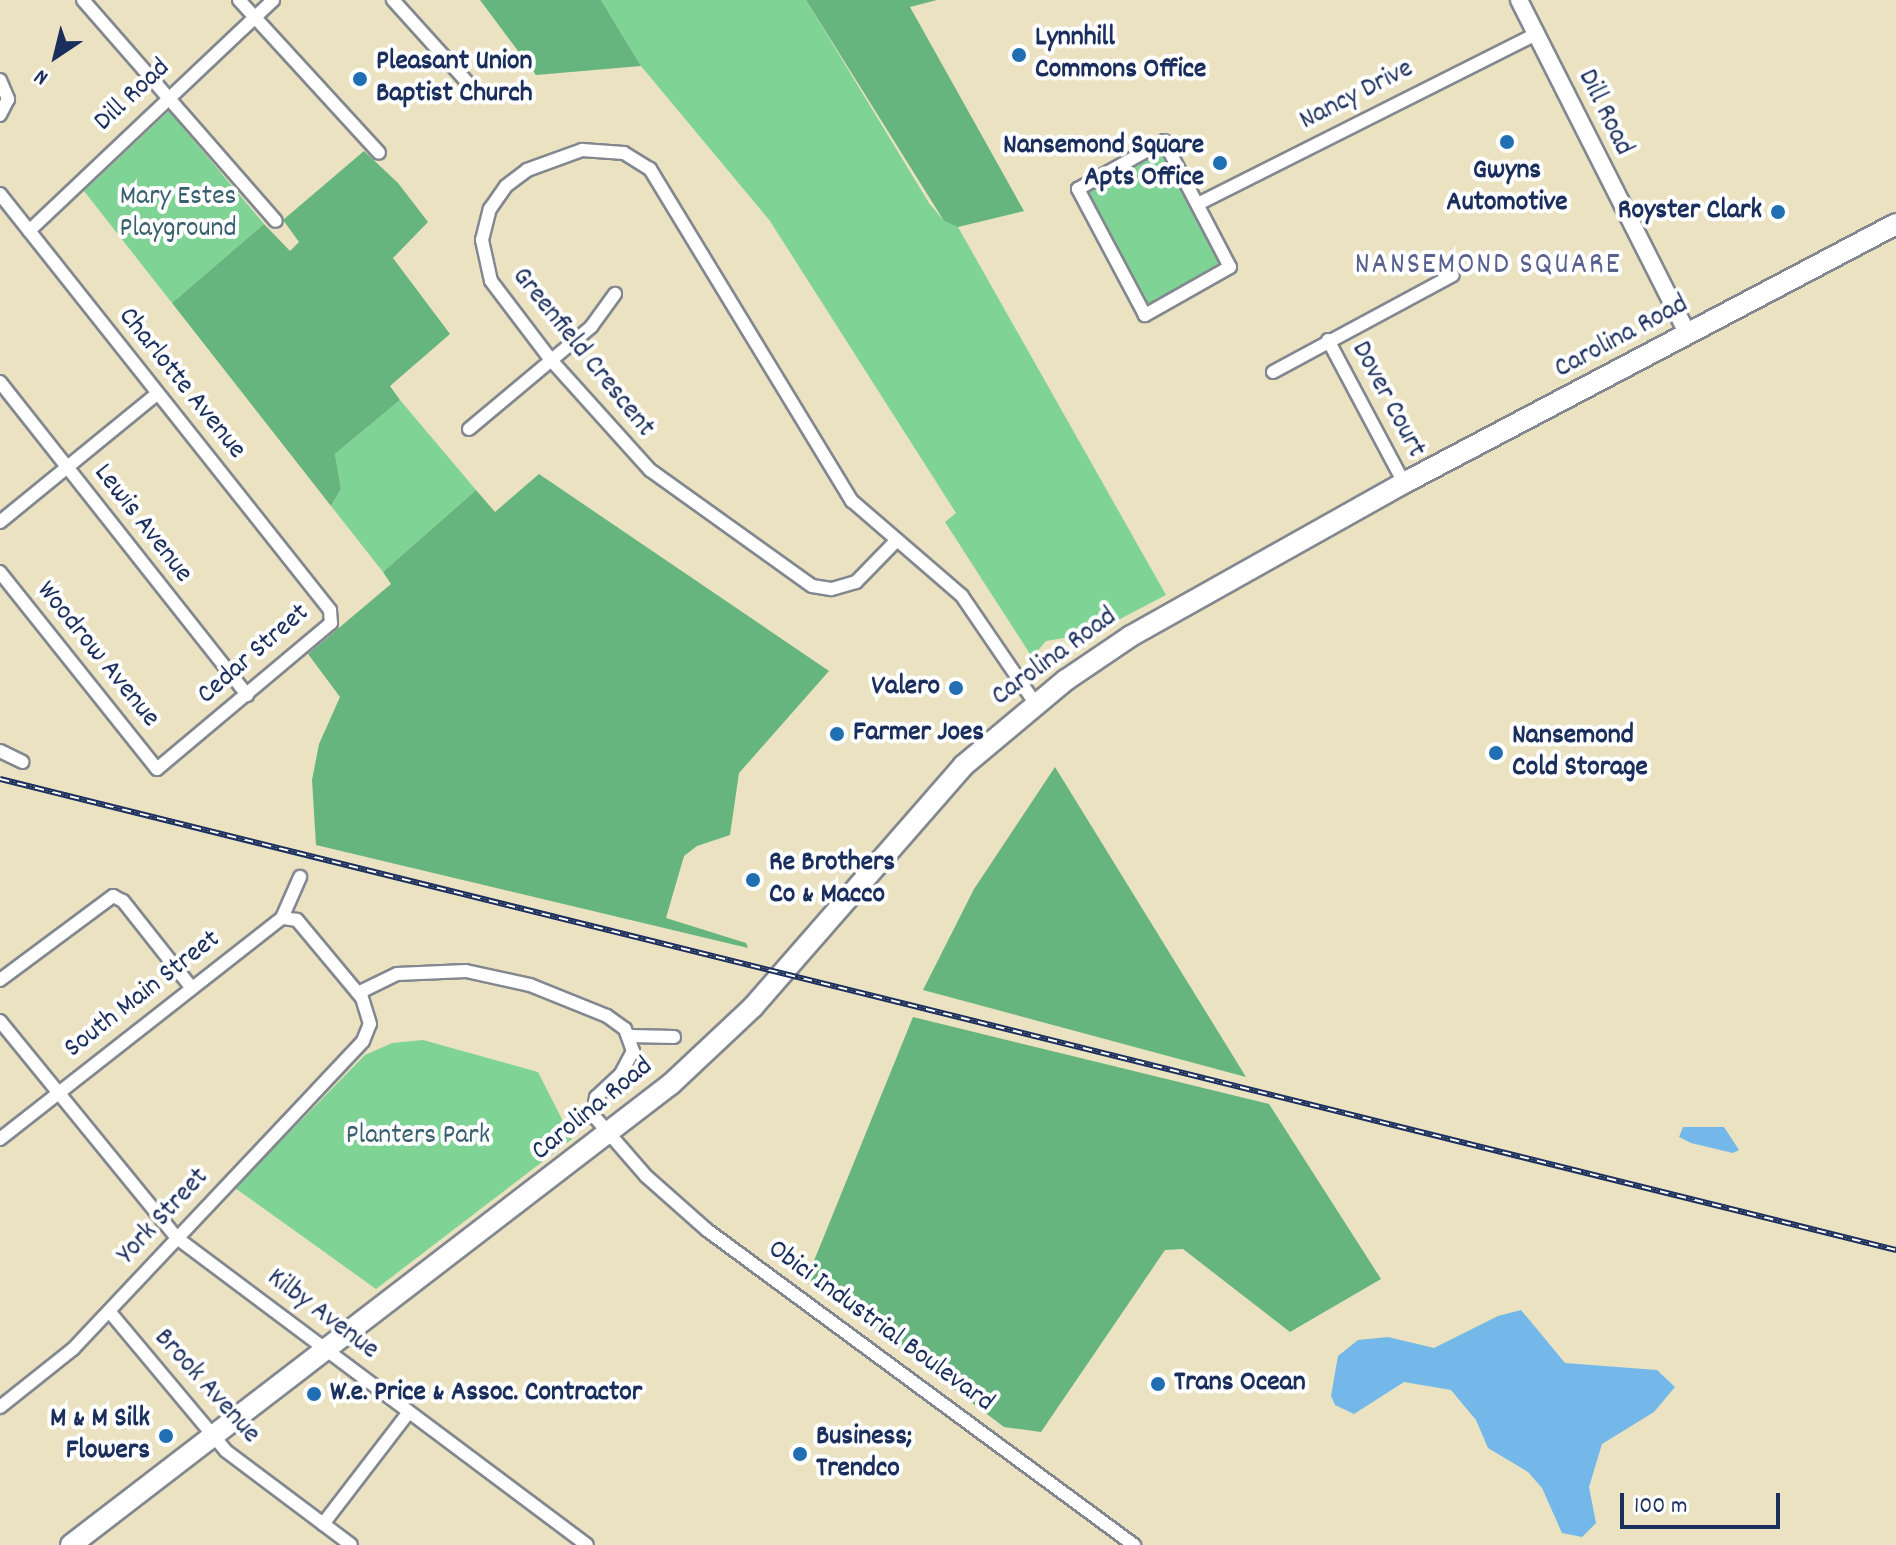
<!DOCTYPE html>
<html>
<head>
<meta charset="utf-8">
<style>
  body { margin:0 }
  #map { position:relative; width:1896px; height:1545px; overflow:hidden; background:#ebe2c1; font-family:Dekko,sans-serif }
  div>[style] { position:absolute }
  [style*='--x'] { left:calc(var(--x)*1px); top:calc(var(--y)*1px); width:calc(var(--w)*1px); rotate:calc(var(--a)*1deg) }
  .green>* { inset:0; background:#7fd395 }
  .forest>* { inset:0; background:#67b57e }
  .water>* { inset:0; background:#73b8e9 }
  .roads { filter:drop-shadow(2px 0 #838890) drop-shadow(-2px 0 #838890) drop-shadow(0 2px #838890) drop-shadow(0 -2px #838890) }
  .minor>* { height:12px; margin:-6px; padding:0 6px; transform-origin:6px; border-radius:6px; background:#fff }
  .tertiary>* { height:16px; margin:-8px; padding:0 8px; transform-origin:8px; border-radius:8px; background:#fff }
  .primary>* { height:20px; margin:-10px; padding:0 10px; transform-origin:10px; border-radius:10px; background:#fff }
  .rail>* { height:6px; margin-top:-3px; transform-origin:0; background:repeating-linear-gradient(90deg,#fff 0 9px,#1b2f5e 0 18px); box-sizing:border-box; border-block:2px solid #1b2f5e }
  .dots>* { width:22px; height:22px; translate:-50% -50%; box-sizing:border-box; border:4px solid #fff; border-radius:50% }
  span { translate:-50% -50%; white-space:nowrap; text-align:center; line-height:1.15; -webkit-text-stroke:8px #fff; paint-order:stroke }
  .poi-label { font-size:28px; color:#1b2f5e; font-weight:700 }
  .left { translate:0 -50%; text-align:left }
  .right { translate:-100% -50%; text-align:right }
  .street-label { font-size:28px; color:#1b2f5e }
  .park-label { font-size:28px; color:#39606e }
  .neighbourhood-label { font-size:30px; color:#58608e; letter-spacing:2px }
  .north { position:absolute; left:16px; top:16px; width:80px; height:80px; -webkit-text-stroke:6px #fff; paint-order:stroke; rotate:215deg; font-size:22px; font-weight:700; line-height:32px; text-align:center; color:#1b2f5e }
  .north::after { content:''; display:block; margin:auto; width:28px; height:36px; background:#1b2f5e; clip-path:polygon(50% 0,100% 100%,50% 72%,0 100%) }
  .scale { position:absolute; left:1620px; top:1493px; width:160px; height:36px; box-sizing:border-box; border:4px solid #1b2f5e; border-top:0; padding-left:10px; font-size:24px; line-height:28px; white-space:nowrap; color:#1b2f5e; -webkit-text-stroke:6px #fff; paint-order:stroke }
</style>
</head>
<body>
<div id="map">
  <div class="green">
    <i style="clip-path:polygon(601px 0,806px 0,929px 203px,944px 221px,958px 227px,1166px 595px,1093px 633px,1046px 641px,1032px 657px,945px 522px,956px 513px,770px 221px,641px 66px)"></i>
    <i style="clip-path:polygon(169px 111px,264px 224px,172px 303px,84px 191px)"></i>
    <i style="clip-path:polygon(1163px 148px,1225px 267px,1144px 309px,1082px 190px)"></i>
    <i style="clip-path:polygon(400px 400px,476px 490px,383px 572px,331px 506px,341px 489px,335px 454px)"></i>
    <i style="clip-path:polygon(423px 1040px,538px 1072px,572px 1139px,376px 1289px,235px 1188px,365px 1055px,392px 1043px)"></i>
  </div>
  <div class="forest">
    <i style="clip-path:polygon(480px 0,601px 0,641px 66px,536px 75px)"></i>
    <i style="clip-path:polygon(806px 0,937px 0,910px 7px,1024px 211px,958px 227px,944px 221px)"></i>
    <i style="clip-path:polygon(364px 151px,398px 183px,428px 222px,393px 258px,450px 334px,390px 386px,400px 400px,335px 454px,341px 489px,331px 506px,172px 303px,264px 224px,290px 251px,299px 242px,283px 220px)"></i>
    <i style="clip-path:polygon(539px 474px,829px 671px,739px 773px,730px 835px,697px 846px,684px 856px,666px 918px,746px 943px,748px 948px,316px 845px,312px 780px,319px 744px,340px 697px,308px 654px,391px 584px,383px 572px,476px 490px,495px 512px)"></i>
    <i style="clip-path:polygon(1055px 767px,1246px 1077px,923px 990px,974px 889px)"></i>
    <i style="clip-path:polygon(913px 1017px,1269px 1104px,1381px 1279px,1290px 1332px,1183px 1249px,1165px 1250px,1041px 1432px,1004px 1427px,807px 1278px)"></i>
  </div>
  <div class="water">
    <i style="clip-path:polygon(1683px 1127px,1724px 1127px,1739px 1150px,1733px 1153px,1691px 1143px,1679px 1137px)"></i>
    <i style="clip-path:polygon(1521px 1310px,1565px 1363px,1657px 1370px,1675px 1387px,1654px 1412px,1602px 1444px,1589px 1487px,1596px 1523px,1582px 1537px,1562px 1533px,1542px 1488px,1528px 1472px,1488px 1448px,1476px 1420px,1451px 1390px,1404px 1382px,1354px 1414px,1335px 1405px,1331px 1396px,1338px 1356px,1358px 1340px,1388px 1337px,1434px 1348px,1498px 1316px)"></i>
  </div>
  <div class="roads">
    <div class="minor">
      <i style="--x:83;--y:0;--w:293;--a:48.9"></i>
      <i style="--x:239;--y:0;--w:207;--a:47.5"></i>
      <i style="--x:393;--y:0;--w:125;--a:47.9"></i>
      <i style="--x:0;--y:80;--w:21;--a:67"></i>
      <i style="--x:8;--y:99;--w:18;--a:117"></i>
      <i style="--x:1164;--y:141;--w:142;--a:62.4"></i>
      <i style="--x:1230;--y:267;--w:98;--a:150.5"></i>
      <i style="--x:1145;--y:315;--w:143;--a:-118"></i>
      <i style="--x:1078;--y:189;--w:98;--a:-29.2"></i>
      <i style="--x:0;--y:194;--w:531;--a:51.58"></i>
      <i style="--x:330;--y:610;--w:13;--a:86"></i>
      <i style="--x:331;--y:623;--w:227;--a:140"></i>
      <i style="--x:157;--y:769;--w:252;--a:-128.6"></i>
      <i style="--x:1200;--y:203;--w:376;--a:-26.7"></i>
      <i style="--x:29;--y:231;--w:336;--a:-43.4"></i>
      <i style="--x:1328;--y:340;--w:162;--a:62"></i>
      <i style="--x:1273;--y:372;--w:204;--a:-28.3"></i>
      <i style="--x:0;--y:382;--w:399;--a:51.7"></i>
      <i style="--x:469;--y:429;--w:159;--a:-39.9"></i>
      <i style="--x:591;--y:327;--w:41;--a:-54"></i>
      <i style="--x:0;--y:522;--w:203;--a:-39.2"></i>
      <i style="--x:897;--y:540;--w:59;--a:134.3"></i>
      <i style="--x:856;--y:582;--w:26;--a:164"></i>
      <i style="--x:831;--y:589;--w:19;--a:-171"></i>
      <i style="--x:812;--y:586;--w:199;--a:-144.4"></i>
      <i style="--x:650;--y:470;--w:148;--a:-132"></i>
      <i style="--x:551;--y:360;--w:99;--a:-127.2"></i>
      <i style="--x:491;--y:281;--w:42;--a:-102.4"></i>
      <i style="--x:482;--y:240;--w:32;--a:-76"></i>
      <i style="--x:490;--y:209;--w:28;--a:-55"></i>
      <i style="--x:506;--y:186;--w:26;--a:-37"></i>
      <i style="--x:527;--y:170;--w:59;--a:-20"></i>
      <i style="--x:582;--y:150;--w:42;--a:4.1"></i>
      <i style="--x:624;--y:153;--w:31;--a:32"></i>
      <i style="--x:650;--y:169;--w:389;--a:58.7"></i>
      <i style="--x:852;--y:501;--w:145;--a:40.8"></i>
      <i style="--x:962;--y:596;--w:130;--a:55.7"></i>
      <i style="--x:0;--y:751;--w:25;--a:26"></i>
      <i style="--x:0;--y:980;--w:141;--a:-36.6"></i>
      <i style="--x:113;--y:896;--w:11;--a:27"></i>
      <i style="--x:123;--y:901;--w:110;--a:51.7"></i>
      <i style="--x:358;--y:993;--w:43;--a:-26"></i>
      <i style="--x:397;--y:974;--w:69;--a:-2.5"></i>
      <i style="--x:466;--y:971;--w:66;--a:12.3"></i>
      <i style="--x:530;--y:985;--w:83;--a:21.9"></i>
      <i style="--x:607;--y:1016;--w:22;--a:36"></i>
      <i style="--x:625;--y:1029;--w:23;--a:70"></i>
      <i style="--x:633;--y:1051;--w:26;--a:118"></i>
      <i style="--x:621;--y:1074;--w:34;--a:137"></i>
      <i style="--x:596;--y:1097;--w:18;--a:99"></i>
      <i style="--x:593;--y:1115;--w:81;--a:49"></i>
      <i style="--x:646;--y:1176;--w:81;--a:41.5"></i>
      <i style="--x:707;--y:1230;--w:531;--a:36.42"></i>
      <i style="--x:0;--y:1021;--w:280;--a:50.8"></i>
      <i style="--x:177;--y:1238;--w:512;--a:36.83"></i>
      <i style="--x:630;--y:1036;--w:44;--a:1.3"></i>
      <i style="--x:0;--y:1139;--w:358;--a:-38.1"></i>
      <i style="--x:282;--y:918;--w:45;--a:-66.3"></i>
      <i style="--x:109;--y:1311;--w:182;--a:50.1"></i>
      <i style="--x:226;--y:1451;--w:156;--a:36.9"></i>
      <i style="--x:0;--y:1407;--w:93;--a:-38.5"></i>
      <i style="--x:73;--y:1349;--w:423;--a:-46.7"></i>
      <i style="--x:363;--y:1041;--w:18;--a:-68"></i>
      <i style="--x:370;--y:1024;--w:27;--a:-107"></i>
      <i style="--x:362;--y:998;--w:102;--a:-129.8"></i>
      <i style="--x:297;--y:920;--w:15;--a:-172"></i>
      <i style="--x:323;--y:1524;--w:141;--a:-52.5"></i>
    </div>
    <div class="tertiary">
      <i style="--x:1519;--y:0;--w:375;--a:63.2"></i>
    </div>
    <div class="primary">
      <i style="--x:71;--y:1545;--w:757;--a:-37.54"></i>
      <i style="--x:671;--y:1084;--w:112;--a:-43.2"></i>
      <i style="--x:753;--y:1007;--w:320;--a:-48.9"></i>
      <i style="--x:963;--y:766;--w:134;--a:-39.9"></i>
      <i style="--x:1066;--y:680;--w:78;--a:-34.1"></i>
      <i style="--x:1131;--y:636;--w:313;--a:-29.3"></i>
      <i style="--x:1404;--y:483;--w:556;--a:-27.76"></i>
    </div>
  </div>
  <div class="rail">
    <i style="--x:0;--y:779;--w:1954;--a:13.95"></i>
  </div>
  <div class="dots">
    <i style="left:1019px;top:55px;background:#1f6fb2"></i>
    <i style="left:360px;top:79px;background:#1f6fb2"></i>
    <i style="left:1507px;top:142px;background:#1f6fb2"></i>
    <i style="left:1220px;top:163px;background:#1f6fb2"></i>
    <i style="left:1778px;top:212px;background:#1f6fb2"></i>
    <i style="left:956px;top:688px;background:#1f6fb2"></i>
    <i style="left:837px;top:734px;background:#1f6fb2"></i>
    <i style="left:1496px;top:753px;background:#1f6fb2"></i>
    <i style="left:753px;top:880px;background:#1f6fb2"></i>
    <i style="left:1158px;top:1384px;background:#1f6fb2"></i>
    <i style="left:314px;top:1394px;background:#1f6fb2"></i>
    <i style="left:166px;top:1436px;background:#1f6fb2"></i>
    <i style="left:800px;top:1454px;background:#1f6fb2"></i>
  </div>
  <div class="poi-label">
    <span class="left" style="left:1035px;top:55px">Lynnhill<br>Commons Office</span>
    <span class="left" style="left:376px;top:79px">Pleasant Union<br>Baptist Church</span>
    <span class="right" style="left:1204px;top:163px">Nansemond Square<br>Apts Office</span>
    <span style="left:1507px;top:188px">Gwyns<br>Automotive</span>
    <span class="right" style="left:1762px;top:212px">Royster Clark</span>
    <span class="right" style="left:940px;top:688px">Valero</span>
    <span class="left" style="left:853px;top:734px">Farmer Joes</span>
    <span class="left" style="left:1512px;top:753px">Nansemond<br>Cold Storage</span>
    <span class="left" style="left:769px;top:880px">Re Brothers<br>Co &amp; Macco</span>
    <span class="left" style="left:1174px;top:1384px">Trans Ocean</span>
    <span class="left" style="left:330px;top:1394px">W.e. Price &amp; Assoc. Contractor</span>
    <span class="right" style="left:150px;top:1436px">M &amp; M Silk<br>Flowers</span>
    <span class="left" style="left:816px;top:1454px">Business;<br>Trendco</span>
  </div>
  <div class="street-label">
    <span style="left:133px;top:96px;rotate:-43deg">Dill Road</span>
    <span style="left:1357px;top:96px;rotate:-27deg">Nancy Drive</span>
    <span style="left:1604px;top:113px;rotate:64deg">Dill Road</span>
    <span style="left:1622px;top:338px;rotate:-28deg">Carolina Road</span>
    <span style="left:582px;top:353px;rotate:51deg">Greenfield Crescent</span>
    <span style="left:181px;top:384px;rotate:51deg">Charlotte Avenue</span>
    <span style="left:1387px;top:400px;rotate:62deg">Dover Court</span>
    <span style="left:142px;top:524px;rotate:52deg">Lewis Avenue</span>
    <span style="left:97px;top:655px;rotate:51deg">Woodrow Avenue</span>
    <span style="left:254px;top:655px;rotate:-41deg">Cedar Street</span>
    <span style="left:1055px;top:658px;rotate:-36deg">Carolina Road</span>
    <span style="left:143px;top:995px;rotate:-38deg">South Main Street</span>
    <span style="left:593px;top:1110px;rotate:-39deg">Carolina Road</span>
    <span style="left:164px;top:1217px;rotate:-47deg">York Street</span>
    <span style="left:322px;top:1315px;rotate:37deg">Kilby Avenue</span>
    <span style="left:880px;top:1327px;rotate:36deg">Obici Industrial Boulevard</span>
    <span style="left:206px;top:1387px;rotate:48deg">Brook Avenue</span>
  </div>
  <div class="park-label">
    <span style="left:178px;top:214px">Mary Estes<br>Playground</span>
    <span style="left:418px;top:1137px">Planters Park</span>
  </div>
  <div class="neighbourhood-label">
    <span style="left:1488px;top:267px">NANSEMOND SQUARE</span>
  </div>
  <div class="north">N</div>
  <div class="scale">100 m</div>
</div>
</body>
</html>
